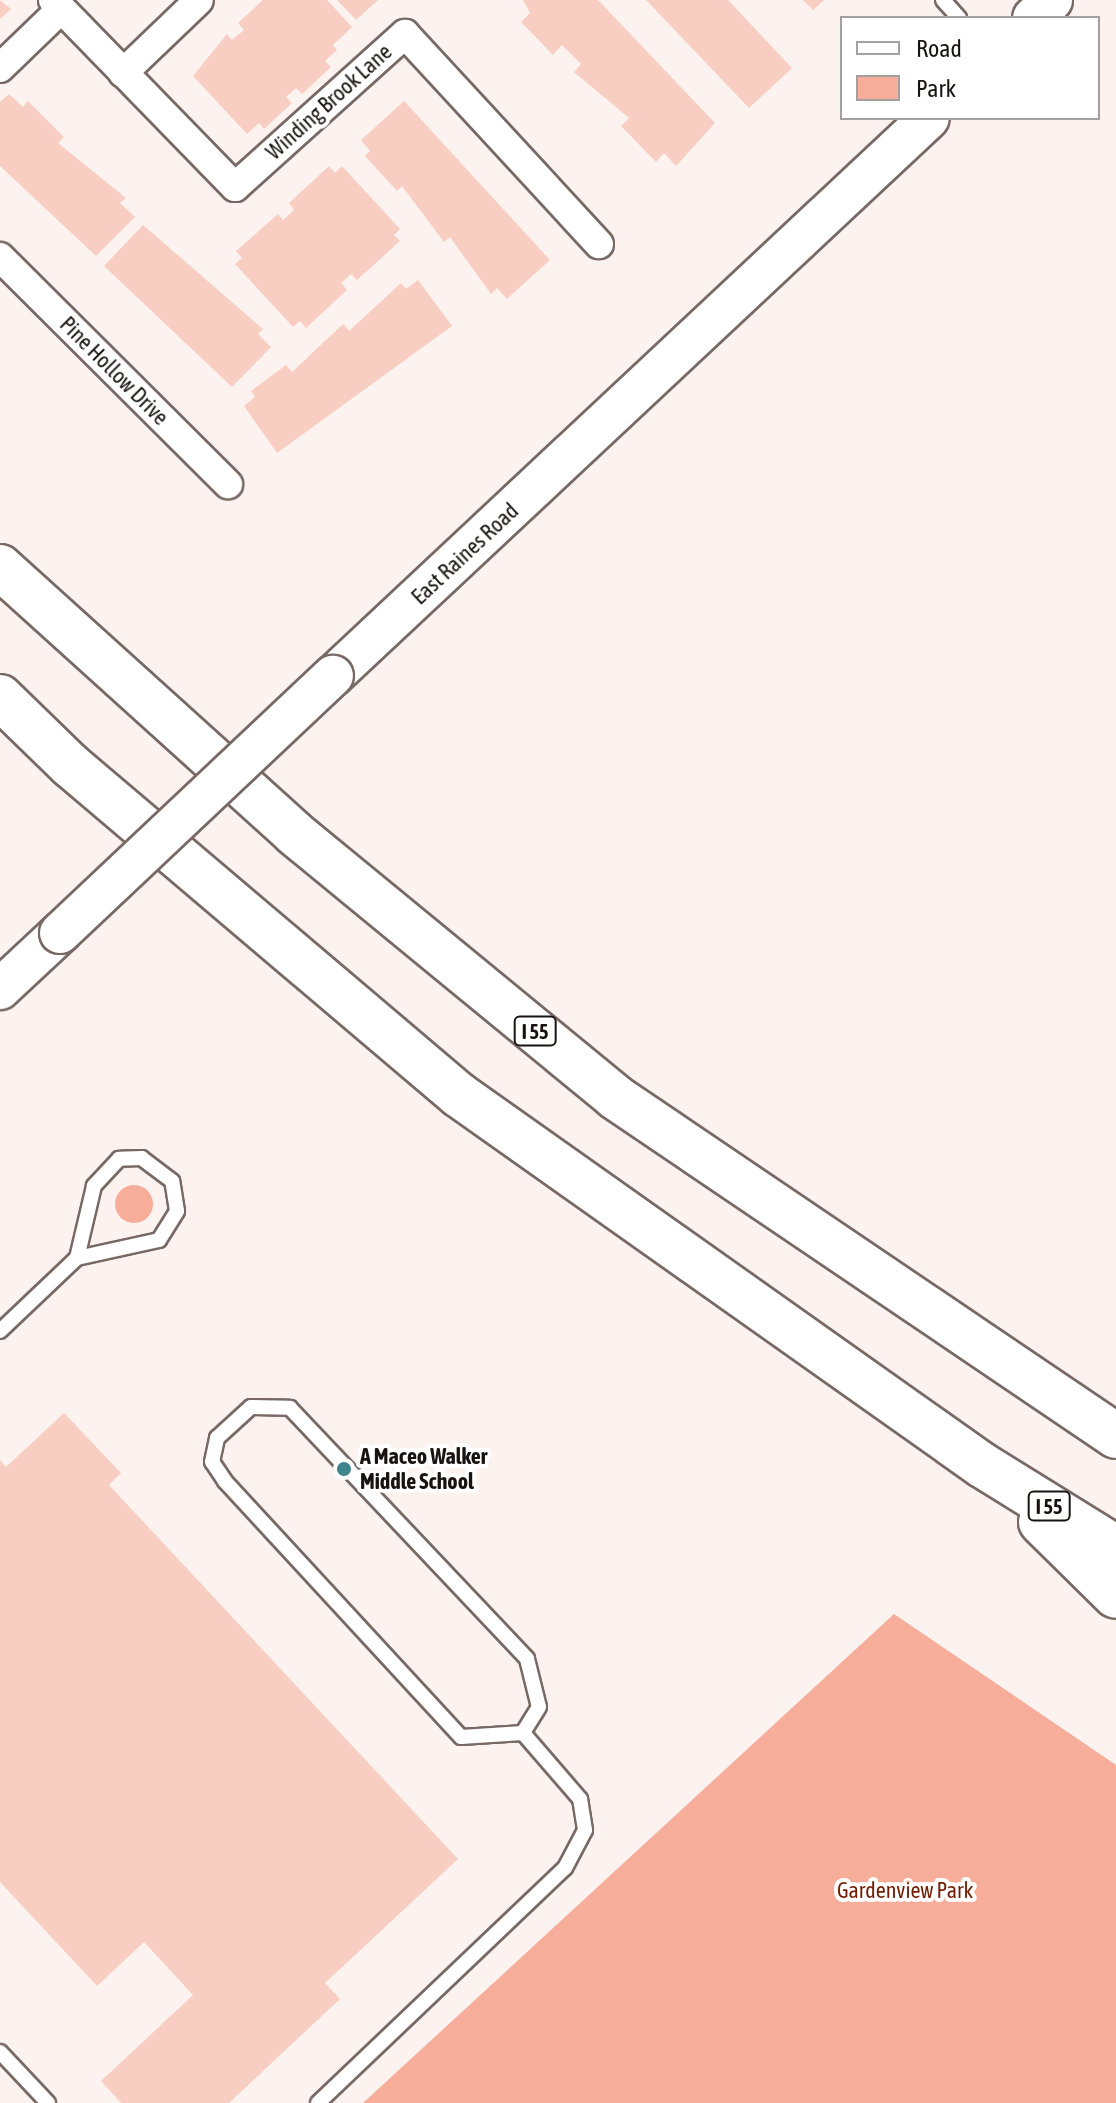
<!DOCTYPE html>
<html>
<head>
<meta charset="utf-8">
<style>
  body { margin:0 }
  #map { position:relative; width:1116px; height:2103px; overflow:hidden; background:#fcf2ef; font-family:"Asap Condensed",sans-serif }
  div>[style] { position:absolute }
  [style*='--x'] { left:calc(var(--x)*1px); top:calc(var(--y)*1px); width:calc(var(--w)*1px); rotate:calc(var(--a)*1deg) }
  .green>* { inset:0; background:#f6ae9a }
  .round { border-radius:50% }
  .building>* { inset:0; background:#f8cec2 }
  .roads { filter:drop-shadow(2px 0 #786964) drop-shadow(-2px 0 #786964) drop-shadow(0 2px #786964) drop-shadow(0 -2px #786964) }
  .lane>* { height:14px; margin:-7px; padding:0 7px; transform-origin:7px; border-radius:7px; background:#fff }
  .street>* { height:28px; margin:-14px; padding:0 14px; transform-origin:14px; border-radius:14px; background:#fff }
  .secondary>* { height:40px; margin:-20px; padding:0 20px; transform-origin:20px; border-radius:20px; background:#fff }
  .highway>* { height:44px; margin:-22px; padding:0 22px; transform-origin:22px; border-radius:22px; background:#fff }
  .bridges { filter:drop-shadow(2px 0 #786964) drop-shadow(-2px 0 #786964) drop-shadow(0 2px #786964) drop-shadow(0 -2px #786964) }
  .secondary-bridge>* { height:40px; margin:-20px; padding:0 20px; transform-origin:20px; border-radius:20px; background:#fff }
  .dots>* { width:22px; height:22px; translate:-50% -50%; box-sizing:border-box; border:4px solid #fff; border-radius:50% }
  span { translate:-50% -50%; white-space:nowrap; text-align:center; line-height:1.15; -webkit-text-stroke:8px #fff; paint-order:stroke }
  .shield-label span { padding:2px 6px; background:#fff; border:2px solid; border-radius:6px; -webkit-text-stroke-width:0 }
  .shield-label { font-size:20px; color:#181210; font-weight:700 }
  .street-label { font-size:22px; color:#181210 }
  .poi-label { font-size:22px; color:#181210; font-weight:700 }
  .left { translate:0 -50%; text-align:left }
  .park-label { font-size:22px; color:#731e03 }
  .legend { position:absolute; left:840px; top:16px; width:260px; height:104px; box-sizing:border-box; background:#fff; border:2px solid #a3a09f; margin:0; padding:10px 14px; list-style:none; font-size:24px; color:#181210 }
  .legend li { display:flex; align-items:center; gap:16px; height:40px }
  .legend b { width:40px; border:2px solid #a3a09f }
</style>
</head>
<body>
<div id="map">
  <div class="green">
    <i class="round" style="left:115px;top:1185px;width:38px;height:38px"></i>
    <i style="clip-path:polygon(894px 1614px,1116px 1765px,1116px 2103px,363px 2103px)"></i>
  </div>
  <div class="building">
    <i style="clip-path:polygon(0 0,11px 9px,0 19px)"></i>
    <i style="clip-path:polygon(263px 0,327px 0,352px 27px,333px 45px,337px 50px,325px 61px,331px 67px,302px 94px,296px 88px,286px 97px,292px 103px,264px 129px,259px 123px,247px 134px,193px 76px,227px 34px,232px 40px,244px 30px,238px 23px)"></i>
    <i style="clip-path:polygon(337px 0,378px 0,356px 20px)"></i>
    <i style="clip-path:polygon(523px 0,598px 0,715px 123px,676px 166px,664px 153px,656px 162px,621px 126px,629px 118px,574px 72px,581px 64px,562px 45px,553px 55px,521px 22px,530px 13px)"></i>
    <i style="clip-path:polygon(646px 0,728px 0,792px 68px,749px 108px)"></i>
    <i style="clip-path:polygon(803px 0,824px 0,813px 10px)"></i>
    <i style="clip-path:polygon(9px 94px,23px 107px,28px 101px,64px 137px,58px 143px,126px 198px,120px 203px,135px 217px,96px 256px,0 166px,0 102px)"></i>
    <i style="clip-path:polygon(404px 101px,550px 260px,507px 299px,497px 288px,491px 294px,450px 237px,444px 242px,402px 186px,397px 191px,365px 156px,370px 151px,361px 140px)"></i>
    <i style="clip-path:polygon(329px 166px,335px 173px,342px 166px,400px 229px,394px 235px,400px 241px,357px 280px,351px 274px,341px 283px,347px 290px,306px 328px,300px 321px,293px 327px,235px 264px,242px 258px,236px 251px,278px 214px,283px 220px,294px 210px,289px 203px)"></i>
    <i style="clip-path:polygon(143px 225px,263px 329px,258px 334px,271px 347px,232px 387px,104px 266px)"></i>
    <i style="clip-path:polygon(418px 280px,452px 326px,277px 453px,244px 406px,255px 397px,251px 391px,286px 365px,292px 372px,343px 324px,349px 331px,401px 283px,406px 289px)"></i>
    <i style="clip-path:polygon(64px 1413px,121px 1473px,109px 1485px,458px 1859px,325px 1983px,340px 1999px,229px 2103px,121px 2103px,101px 2081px,193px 1995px,144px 1942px,97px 1986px,0 1882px,0 1460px,6px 1467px)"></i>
  </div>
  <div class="roads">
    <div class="lane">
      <i style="--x:943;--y:0;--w:24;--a:48"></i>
      <i style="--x:0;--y:1331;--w:106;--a:-43.5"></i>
      <i style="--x:77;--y:1258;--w:84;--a:-12.4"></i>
      <i style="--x:159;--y:1240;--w:34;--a:-58"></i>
      <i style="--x:177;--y:1211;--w:30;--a:-99"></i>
      <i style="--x:172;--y:1181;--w:38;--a:-143"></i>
      <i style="--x:142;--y:1158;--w:23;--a:178"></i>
      <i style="--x:119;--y:1159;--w:37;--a:133"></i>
      <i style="--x:94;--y:1186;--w:74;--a:103.3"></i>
      <i style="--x:251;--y:1407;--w:39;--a:1"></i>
      <i style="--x:290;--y:1408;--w:345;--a:46.6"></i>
      <i style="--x:527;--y:1659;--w:49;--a:76"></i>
      <i style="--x:539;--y:1707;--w:31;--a:122"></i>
      <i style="--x:523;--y:1733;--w:62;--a:176.3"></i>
      <i style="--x:461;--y:1737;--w:348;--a:-132.7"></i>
      <i style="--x:225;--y:1481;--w:23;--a:-124"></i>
      <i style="--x:212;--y:1462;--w:25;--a:-78"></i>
      <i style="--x:217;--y:1438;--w:46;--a:-42.4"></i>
      <i style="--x:0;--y:2052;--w:70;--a:46.7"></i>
      <i style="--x:318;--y:2103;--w:341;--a:-43.6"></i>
      <i style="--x:565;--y:1868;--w:43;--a:-62.2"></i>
      <i style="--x:585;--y:1830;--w:31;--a:-99"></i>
      <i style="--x:580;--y:1799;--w:87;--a:-130.8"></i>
    </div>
    <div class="street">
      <i style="--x:53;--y:0;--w:261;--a:45.8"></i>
      <i style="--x:235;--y:187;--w:229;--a:-42"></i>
      <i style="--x:405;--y:34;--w:286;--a:47.3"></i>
      <i style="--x:0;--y:68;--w:85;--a:-44"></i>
      <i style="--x:123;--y:73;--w:105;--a:-43.8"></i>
      <i style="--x:0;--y:257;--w:322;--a:44.9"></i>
    </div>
    <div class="secondary">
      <i style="--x:1033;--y:18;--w:26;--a:-43"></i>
      <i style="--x:333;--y:676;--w:816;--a:-43.11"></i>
      <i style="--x:0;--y:989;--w:82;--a:-43"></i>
    </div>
    <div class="highway">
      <i style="--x:0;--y:567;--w:396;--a:42.1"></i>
      <i style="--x:294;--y:833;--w:416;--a:39.4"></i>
      <i style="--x:615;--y:1097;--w:605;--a:34.08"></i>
      <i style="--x:0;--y:697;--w:98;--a:44.2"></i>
      <i style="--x:70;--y:765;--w:510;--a:40.31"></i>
      <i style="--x:459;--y:1095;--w:641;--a:35.28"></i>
      <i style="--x:982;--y:1465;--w:158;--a:31.8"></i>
      <i style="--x:1041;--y:1522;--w:105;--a:44.6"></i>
    </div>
  </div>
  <div class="bridges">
    <div class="secondary-bridge">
      <i style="--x:60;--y:933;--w:375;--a:-43.3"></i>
    </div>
  </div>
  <div class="dots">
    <i style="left:344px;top:1469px;background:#3e858e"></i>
  </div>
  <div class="shield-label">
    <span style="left:535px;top:1031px">I 55</span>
    <span style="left:1049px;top:1506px">I 55</span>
  </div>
  <div class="street-label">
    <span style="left:329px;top:102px;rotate:-42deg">Winding Brook Lane</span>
    <span style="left:114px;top:371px;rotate:45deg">Pine Hollow Drive</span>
    <span style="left:465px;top:554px;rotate:-43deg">East Raines Road</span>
  </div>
  <div class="poi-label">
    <span class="left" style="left:360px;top:1469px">A Maceo Walker<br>Middle School</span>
  </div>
  <div class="park-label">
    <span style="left:905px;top:1891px">Gardenview Park</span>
  </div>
  <ul class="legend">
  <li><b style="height:10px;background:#fff"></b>Road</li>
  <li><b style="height:22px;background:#f6ae9a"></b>Park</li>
  </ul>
</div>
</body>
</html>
